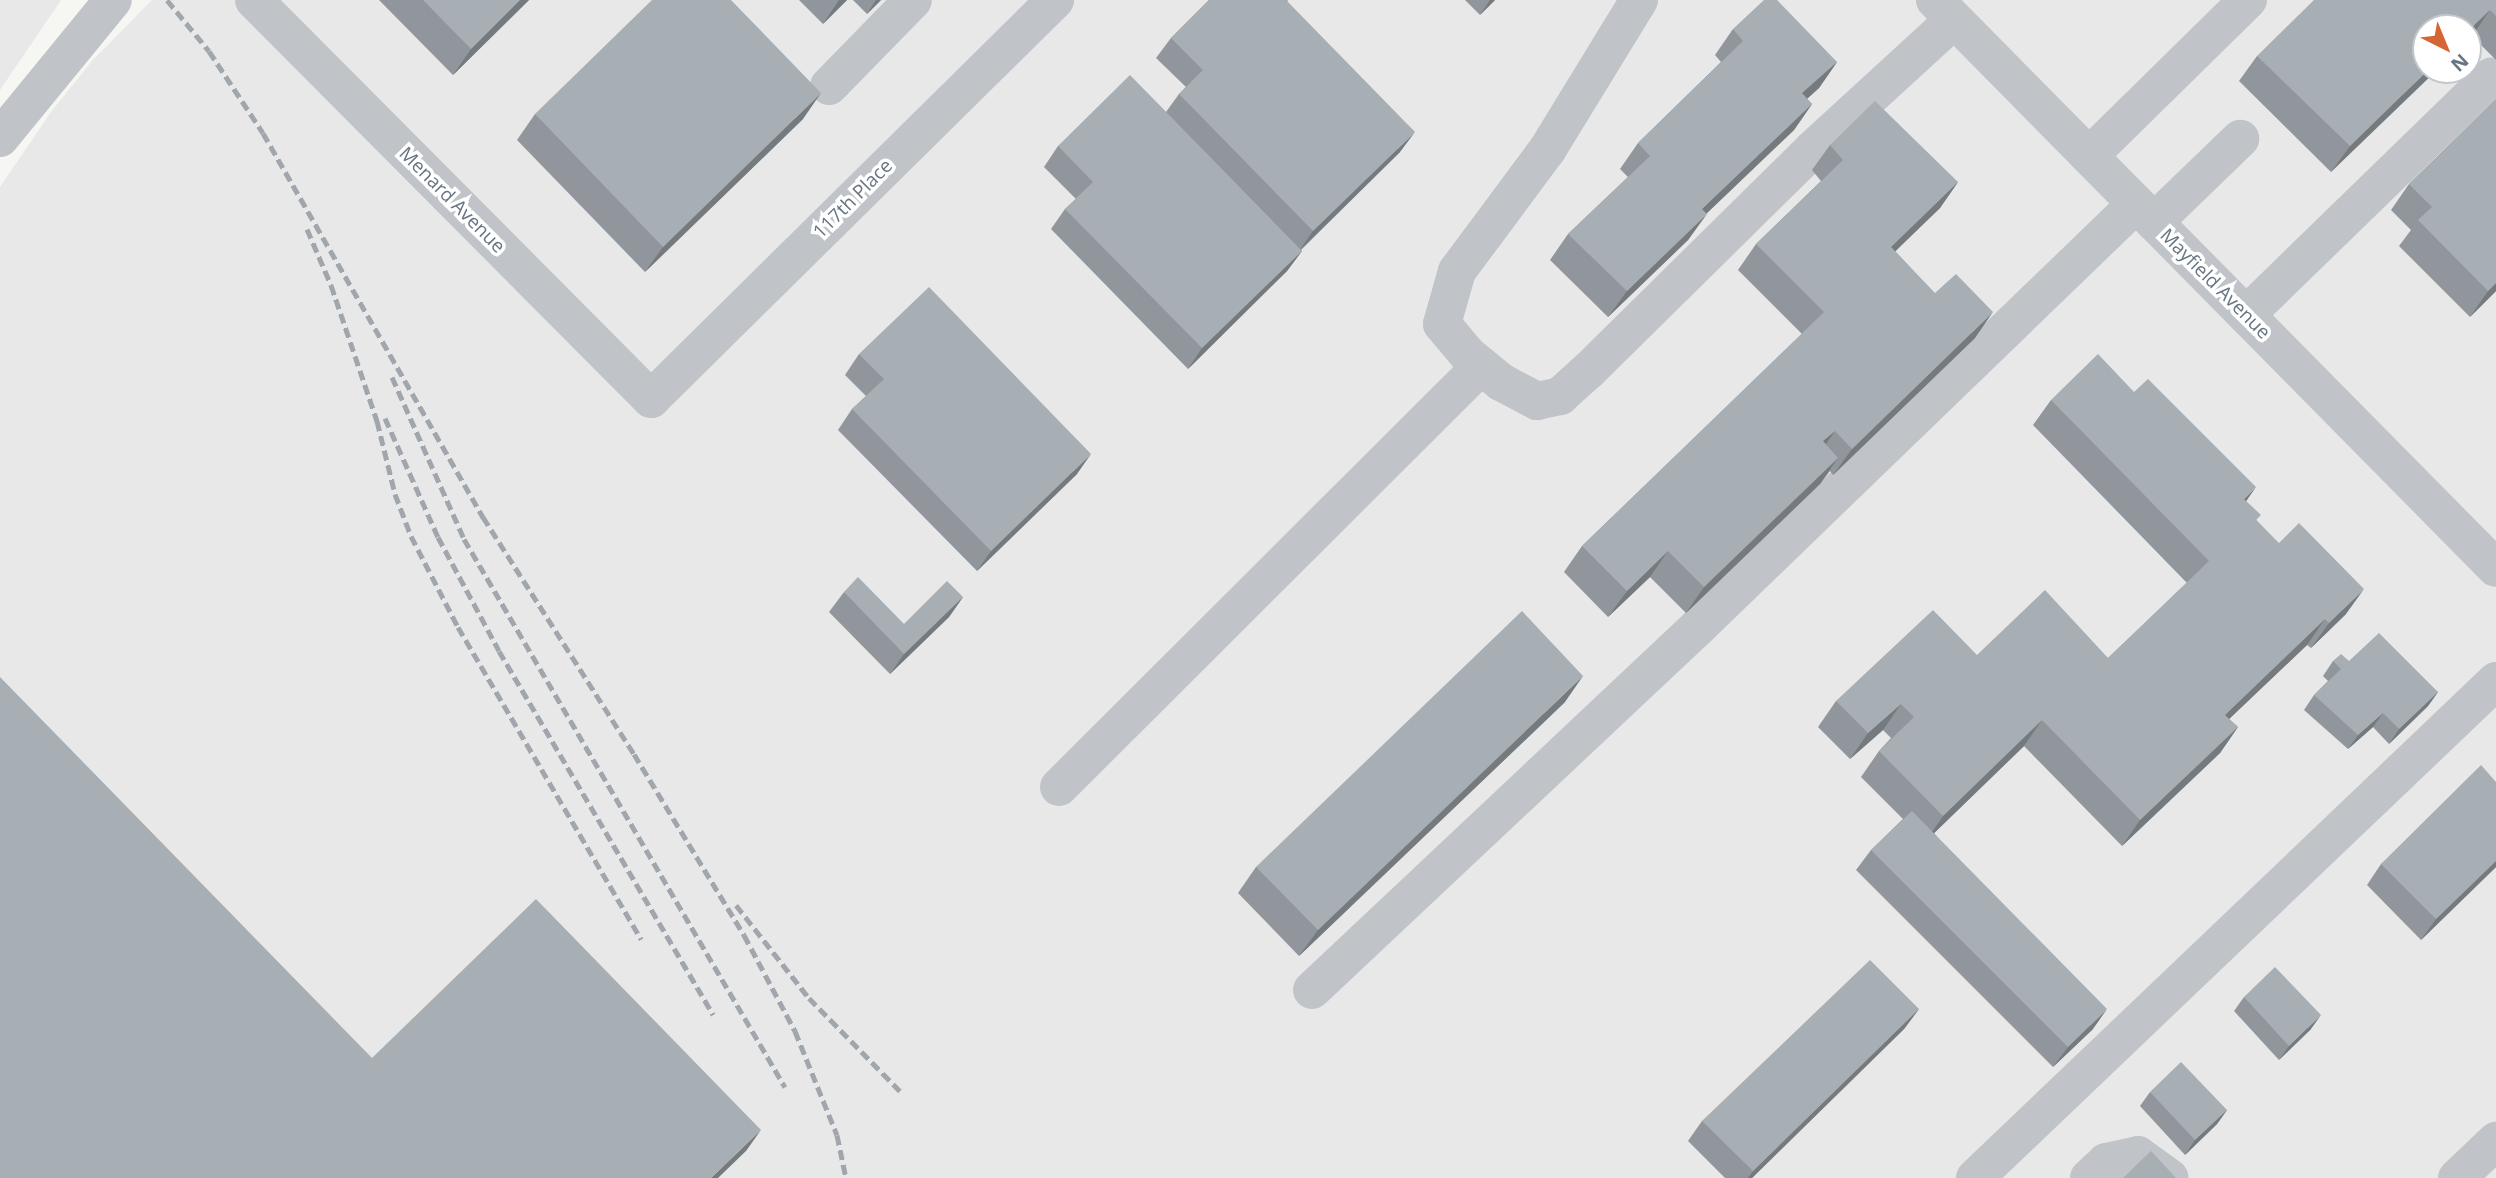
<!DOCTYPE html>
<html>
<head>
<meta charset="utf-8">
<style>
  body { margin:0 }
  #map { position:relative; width:2496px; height:1178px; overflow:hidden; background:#f6f6f3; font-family:"Open Sans",sans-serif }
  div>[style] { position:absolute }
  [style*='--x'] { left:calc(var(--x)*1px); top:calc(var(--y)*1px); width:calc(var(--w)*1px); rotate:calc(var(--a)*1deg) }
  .built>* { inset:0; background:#e7e8e7 }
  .minor>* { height:38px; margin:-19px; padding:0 19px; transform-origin:19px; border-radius:19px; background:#c0c3c7 }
  .rail>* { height:5px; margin-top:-2.5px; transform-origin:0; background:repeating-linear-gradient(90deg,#a1a6ac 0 10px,transparent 0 15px) }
  .wall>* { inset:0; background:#90969b }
  .shaded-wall>* { inset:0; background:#757a7e }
  .building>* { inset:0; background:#a7aeb4 }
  span { translate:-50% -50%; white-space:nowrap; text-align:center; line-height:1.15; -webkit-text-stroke:7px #fff; paint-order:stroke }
  .street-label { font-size:19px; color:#677482 }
  .north { position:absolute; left:2412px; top:14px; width:70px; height:70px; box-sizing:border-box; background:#fff; border:2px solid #c2c7cd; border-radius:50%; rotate:137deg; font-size:19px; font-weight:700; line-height:28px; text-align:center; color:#677482 }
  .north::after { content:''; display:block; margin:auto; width:24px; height:32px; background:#d56534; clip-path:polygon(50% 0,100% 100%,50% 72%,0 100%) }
</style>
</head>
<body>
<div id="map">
  <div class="built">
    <i style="clip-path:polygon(0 0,61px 0,0 90px)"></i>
    <i style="clip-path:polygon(evenodd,152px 0,2496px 0,2496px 1178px,0 1178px,0 187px,51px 112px,92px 61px,152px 0,2426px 28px,2468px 28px,2468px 70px,2426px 70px,2426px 28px)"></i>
  </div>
  <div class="minor">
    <i style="--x:254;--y:0;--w:563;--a:45.14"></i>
    <i style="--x:651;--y:399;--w:568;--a:-44.64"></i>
    <i style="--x:1639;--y:0;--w:176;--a:121.5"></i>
    <i style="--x:1547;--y:150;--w:151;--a:126.6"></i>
    <i style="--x:1457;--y:271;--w:55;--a:105.8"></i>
    <i style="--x:1442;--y:324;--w:40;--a:50"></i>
    <i style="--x:1468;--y:355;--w:43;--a:39.3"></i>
    <i style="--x:1501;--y:382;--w:41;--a:27.8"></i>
    <i style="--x:1537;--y:401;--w:24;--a:-12"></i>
    <i style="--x:1560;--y:396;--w:38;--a:-42"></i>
    <i style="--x:1588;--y:371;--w:316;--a:-44.6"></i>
    <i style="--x:1813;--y:149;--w:191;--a:-42.5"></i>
    <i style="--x:1935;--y:0;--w:798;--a:45.36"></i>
    <i style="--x:829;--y:86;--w:120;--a:-45.7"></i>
    <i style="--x:0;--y:138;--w:178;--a:-50.7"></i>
    <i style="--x:2089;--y:156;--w:223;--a:-44.5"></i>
    <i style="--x:2154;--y:222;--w:120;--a:-44"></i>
    <i style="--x:2246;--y:315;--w:342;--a:-44.2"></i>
    <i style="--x:1059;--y:787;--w:596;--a:-44.93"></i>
    <i style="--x:1312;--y:990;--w:530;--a:-43.24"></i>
    <i style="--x:1698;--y:627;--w:609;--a:-44"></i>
    <i style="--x:1975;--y:1178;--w:720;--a:-43.65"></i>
    <i style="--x:2089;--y:1178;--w:23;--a:-43"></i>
    <i style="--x:2106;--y:1162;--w:33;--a:-12"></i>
    <i style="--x:2138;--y:1155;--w:39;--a:36"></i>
    <i style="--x:2457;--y:1178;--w:54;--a:-43.5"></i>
  </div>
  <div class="rail">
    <i style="--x:167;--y:0;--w:66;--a:50.5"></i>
    <i style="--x:209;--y:51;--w:98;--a:56.6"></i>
    <i style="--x:263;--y:133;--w:443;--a:60.2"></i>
    <i style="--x:483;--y:517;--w:281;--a:57.5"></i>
    <i style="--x:634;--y:754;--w:212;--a:58.7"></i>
    <i style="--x:744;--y:935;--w:109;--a:62"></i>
    <i style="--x:795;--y:1031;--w:112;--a:68"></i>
    <i style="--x:837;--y:1135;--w:44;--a:78.2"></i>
    <i style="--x:307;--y:229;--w:61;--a:66.8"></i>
    <i style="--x:331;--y:285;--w:144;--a:71.3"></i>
    <i style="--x:377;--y:421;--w:75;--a:76.1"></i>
    <i style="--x:395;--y:494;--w:45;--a:69.1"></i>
    <i style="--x:411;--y:536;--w:102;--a:62.7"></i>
    <i style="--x:458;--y:627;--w:362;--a:59.6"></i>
    <i style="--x:392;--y:377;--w:177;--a:66"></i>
    <i style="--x:464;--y:539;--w:635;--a:59.64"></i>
    <i style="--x:385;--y:418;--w:130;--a:66"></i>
    <i style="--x:438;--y:537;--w:129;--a:61.8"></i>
    <i style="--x:499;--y:651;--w:422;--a:59.5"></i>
    <i style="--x:736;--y:905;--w:118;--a:51.9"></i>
    <i style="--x:809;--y:998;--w:130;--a:45.6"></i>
  </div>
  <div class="wall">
    <i style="clip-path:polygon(379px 0,529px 0,453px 75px)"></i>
    <i style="clip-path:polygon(799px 0,847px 0,823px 24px)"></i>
    <i style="clip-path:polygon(853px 0,881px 0,867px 14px)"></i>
    <i style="clip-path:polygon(1209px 0,1288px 0,1287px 1px,1400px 152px,1301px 250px,1302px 251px,1287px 271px,1188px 369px,1051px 229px,1065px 209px,1076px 199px,1044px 167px,1058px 146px,1166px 112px,1179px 94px,1186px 87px,1156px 58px,1171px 38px)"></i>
    <i style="clip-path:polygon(1465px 0,1495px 0,1480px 15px)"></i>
    <i style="clip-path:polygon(2496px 0,2496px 60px,2472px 36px,2468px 39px,2468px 28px,2426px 70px,2331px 172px,2239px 81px,2257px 56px)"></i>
    <i style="clip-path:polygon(1733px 29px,1837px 62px,1819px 88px,1807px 99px,1812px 104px,1794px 130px,1706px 214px,1688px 240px,1608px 317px,1550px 260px,1568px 234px,1628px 177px,1620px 169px,1638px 143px,1721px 62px,1715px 55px)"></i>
    <i style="clip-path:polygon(2496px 99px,2496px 291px,2470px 317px,2399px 246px,2411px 230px,2391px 210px,2409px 184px)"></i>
    <i style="clip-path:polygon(535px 114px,803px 119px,645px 272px,517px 140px)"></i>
    <i style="clip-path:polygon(1830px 145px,1958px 182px,1940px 208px,1895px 251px,1975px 338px,1833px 475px,1830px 471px,1820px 484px,1686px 613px,1650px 577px,1608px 617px,1564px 572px,1582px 546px,1802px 334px,1738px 270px,1756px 244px,1821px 181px,1812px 170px)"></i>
    <i style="clip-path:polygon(859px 354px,1077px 474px,977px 571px,838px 430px,852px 409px,866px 396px,845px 375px)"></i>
    <i style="clip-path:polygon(2134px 392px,2246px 501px,2257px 521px,2346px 614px,2311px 648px,2307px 645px,2229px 719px,2238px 727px,2220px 753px,2122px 846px,2024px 746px,1934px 833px,2093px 1029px,2053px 1067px,1856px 870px,1871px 850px,1903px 819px,1861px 777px,1879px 751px,1891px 738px,1883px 730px,1850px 759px,1818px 727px,1836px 701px,1977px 655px,2108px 658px,2187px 583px,2033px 425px,2051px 400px)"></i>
    <i style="clip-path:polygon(844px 592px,904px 624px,963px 597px,949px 617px,890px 674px,829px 612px)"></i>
    <i style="clip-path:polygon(2333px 661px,2349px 661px,2438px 692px,2428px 706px,2389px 744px,2373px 727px,2348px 749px,2304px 710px,2314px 695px,2328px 681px,2323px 676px)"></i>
    <i style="clip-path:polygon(1565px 702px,1299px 956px,1238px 893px,1256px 867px)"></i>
    <i style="clip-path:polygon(2496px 782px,2496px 867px,2421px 940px,2367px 885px,2381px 864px)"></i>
    <i style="clip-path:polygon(2244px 997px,2311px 1029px,2279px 1060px,2234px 1011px)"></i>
    <i style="clip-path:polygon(1919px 1009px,1904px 1029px,1752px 1178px,1725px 1178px,1688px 1141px,1702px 1121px)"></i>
    <i style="clip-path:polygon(2150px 1092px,2227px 1110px,2217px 1124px,2185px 1155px,2140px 1106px)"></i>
  </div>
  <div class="shaded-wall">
    <i style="clip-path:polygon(520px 0,529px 0,453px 75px,471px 49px)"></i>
    <i style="clip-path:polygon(839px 0,847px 0,823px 24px)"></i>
    <i style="clip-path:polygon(876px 0,881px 0,867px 14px)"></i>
    <i style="clip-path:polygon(1490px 0,1495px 0,1480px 15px)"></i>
    <i style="clip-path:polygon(2490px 10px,2472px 36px,2468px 39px,2468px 31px)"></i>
    <i style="clip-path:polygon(1837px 62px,1819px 88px,1784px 119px,1802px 93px)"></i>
    <i style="clip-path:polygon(2428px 70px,2437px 70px,2331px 172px,2350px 146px)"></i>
    <i style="clip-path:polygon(821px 93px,803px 119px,645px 272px,663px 247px)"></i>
    <i style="clip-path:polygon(1812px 104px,1794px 130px,1684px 235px,1702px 209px)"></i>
    <i style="clip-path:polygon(1415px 132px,1400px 152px,1299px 251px,1313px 231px)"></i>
    <i style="clip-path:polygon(1958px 182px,1940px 208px,1873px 273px,1891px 247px)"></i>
    <i style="clip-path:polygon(1707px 214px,1688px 240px,1608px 317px,1627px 291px)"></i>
    <i style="clip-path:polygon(1302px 251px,1287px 271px,1188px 369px,1202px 348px)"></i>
    <i style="clip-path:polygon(2496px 283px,2496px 291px,2470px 317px,2488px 291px)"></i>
    <i style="clip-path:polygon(1993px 312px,1975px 338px,1833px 475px,1852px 449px)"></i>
    <i style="clip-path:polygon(1835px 431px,1817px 457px,1823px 441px)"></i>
    <i style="clip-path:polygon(1091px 454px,1077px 474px,977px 571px,991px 551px)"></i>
    <i style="clip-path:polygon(1838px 458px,1820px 484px,1686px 613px,1704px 587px)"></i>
    <i style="clip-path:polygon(2256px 487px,2238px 513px,2244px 499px)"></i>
    <i style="clip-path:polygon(1668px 551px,1650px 577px,1608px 617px,1627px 591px)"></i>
    <i style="clip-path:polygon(2364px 589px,2346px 614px,2311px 648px,2329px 623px)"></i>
    <i style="clip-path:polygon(963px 597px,949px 617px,890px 674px,904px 654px)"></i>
    <i style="clip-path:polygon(2325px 619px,2307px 645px,2206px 741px,2225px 715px)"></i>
    <i style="clip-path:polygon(1583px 676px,1565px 702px,1299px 956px,1318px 930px)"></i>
    <i style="clip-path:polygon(2438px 692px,2428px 706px,2389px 744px,2399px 729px)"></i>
    <i style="clip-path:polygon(1901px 704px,1883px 730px,1850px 759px,1868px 733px)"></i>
    <i style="clip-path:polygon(2383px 713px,2373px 727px,2348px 749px,2358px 735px)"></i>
    <i style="clip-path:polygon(2042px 720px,2024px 746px,1925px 842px,1943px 816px)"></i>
    <i style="clip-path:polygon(2238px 727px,2220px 753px,2122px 846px,2140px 820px)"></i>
    <i style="clip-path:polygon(2496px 861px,2496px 867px,2421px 940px,2436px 919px)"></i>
    <i style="clip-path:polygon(1919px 1009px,1904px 1029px,1752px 1178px,1748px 1178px,1753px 1171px)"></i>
    <i style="clip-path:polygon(2107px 1009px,2093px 1029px,2053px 1067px,2068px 1047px)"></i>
    <i style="clip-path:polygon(2321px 1015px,2311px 1029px,2279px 1060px,2289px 1046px)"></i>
    <i style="clip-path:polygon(2227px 1110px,2217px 1124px,2185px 1155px,2195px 1140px)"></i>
    <i style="clip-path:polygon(761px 1130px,746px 1151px,718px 1178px,711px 1178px)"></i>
  </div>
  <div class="building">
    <i style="clip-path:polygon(423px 0,520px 0,471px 49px)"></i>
    <i style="clip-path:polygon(652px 0,731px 0,821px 93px,663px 247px,535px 114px)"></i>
    <i style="clip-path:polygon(1209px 0,1286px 0,1415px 132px,1313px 231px,1179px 94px,1203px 70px,1171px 38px)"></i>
    <i style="clip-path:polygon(1764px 0,1777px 0,1837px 62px,1802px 93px,1812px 104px,1702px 209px,1707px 214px,1627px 291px,1568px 234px,1650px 156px,1638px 143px,1743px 41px,1733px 29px)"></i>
    <i style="clip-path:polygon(2314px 0,2496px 0,2496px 16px,2490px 10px,2468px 31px,2468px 28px,2426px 28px,2426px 70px,2428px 70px,2350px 146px,2257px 56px)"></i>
    <i style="clip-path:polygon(1130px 75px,1302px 251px,1202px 348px,1065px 209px,1093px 182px,1058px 146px)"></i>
    <i style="clip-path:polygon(2496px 99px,2496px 283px,2488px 291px,2418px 220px,2432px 207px,2409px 184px)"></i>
    <i style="clip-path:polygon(1875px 101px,1958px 182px,1891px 247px,1935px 293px,1956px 274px,1993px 312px,1852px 449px,1835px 431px,1823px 441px,1838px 458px,1704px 587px,1668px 551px,1627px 591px,1582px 546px,1824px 312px,1756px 244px,1843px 160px,1830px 145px)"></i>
    <i style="clip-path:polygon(929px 287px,1091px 454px,991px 551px,852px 409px,884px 379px,859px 354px)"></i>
    <i style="clip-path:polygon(2098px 354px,2134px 392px,2148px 379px,2256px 487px,2244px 499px,2261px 515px,2256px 520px,2279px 543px,2299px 523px,2364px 589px,2329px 623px,2325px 619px,2225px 715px,2238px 727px,2140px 820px,2042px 720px,1943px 816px,1879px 751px,1914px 717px,1901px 704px,1868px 733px,1836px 701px,1933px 610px,1977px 655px,2045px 590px,2108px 658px,2209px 561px,2051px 400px)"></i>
    <i style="clip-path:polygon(858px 577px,904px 624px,947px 581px,963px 597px,904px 654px,844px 592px)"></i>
    <i style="clip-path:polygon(1522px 611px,1583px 676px,1318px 930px,1256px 867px)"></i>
    <i style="clip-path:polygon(2379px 633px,2438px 692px,2399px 729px,2383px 713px,2358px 735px,2314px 695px,2341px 669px,2333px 661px,2341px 654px,2349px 661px)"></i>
    <i style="clip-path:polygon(0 677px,372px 1058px,536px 899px,761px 1130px,711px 1178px,0 1178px)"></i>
    <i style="clip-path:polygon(2481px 765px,2496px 782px,2496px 861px,2436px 919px,2381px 864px)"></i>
    <i style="clip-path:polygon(1912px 811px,2107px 1009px,2068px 1047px,1871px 850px)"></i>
    <i style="clip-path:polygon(1870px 960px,1919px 1009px,1753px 1171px,1702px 1121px)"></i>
    <i style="clip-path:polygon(2275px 967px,2321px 1015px,2289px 1046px,2244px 997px)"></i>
    <i style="clip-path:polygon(2181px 1062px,2227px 1110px,2195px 1140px,2150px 1092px)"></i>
    <i style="clip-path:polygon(2151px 1151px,2176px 1178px,2123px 1178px)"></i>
  </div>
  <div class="street-label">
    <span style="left:853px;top:199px;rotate:-45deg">117th Place</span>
    <span style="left:452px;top:200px;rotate:45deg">Menard Avenue</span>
    <span style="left:2215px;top:284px;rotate:45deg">Mayfield Avenue</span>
  </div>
  <div class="north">N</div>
</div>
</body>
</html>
